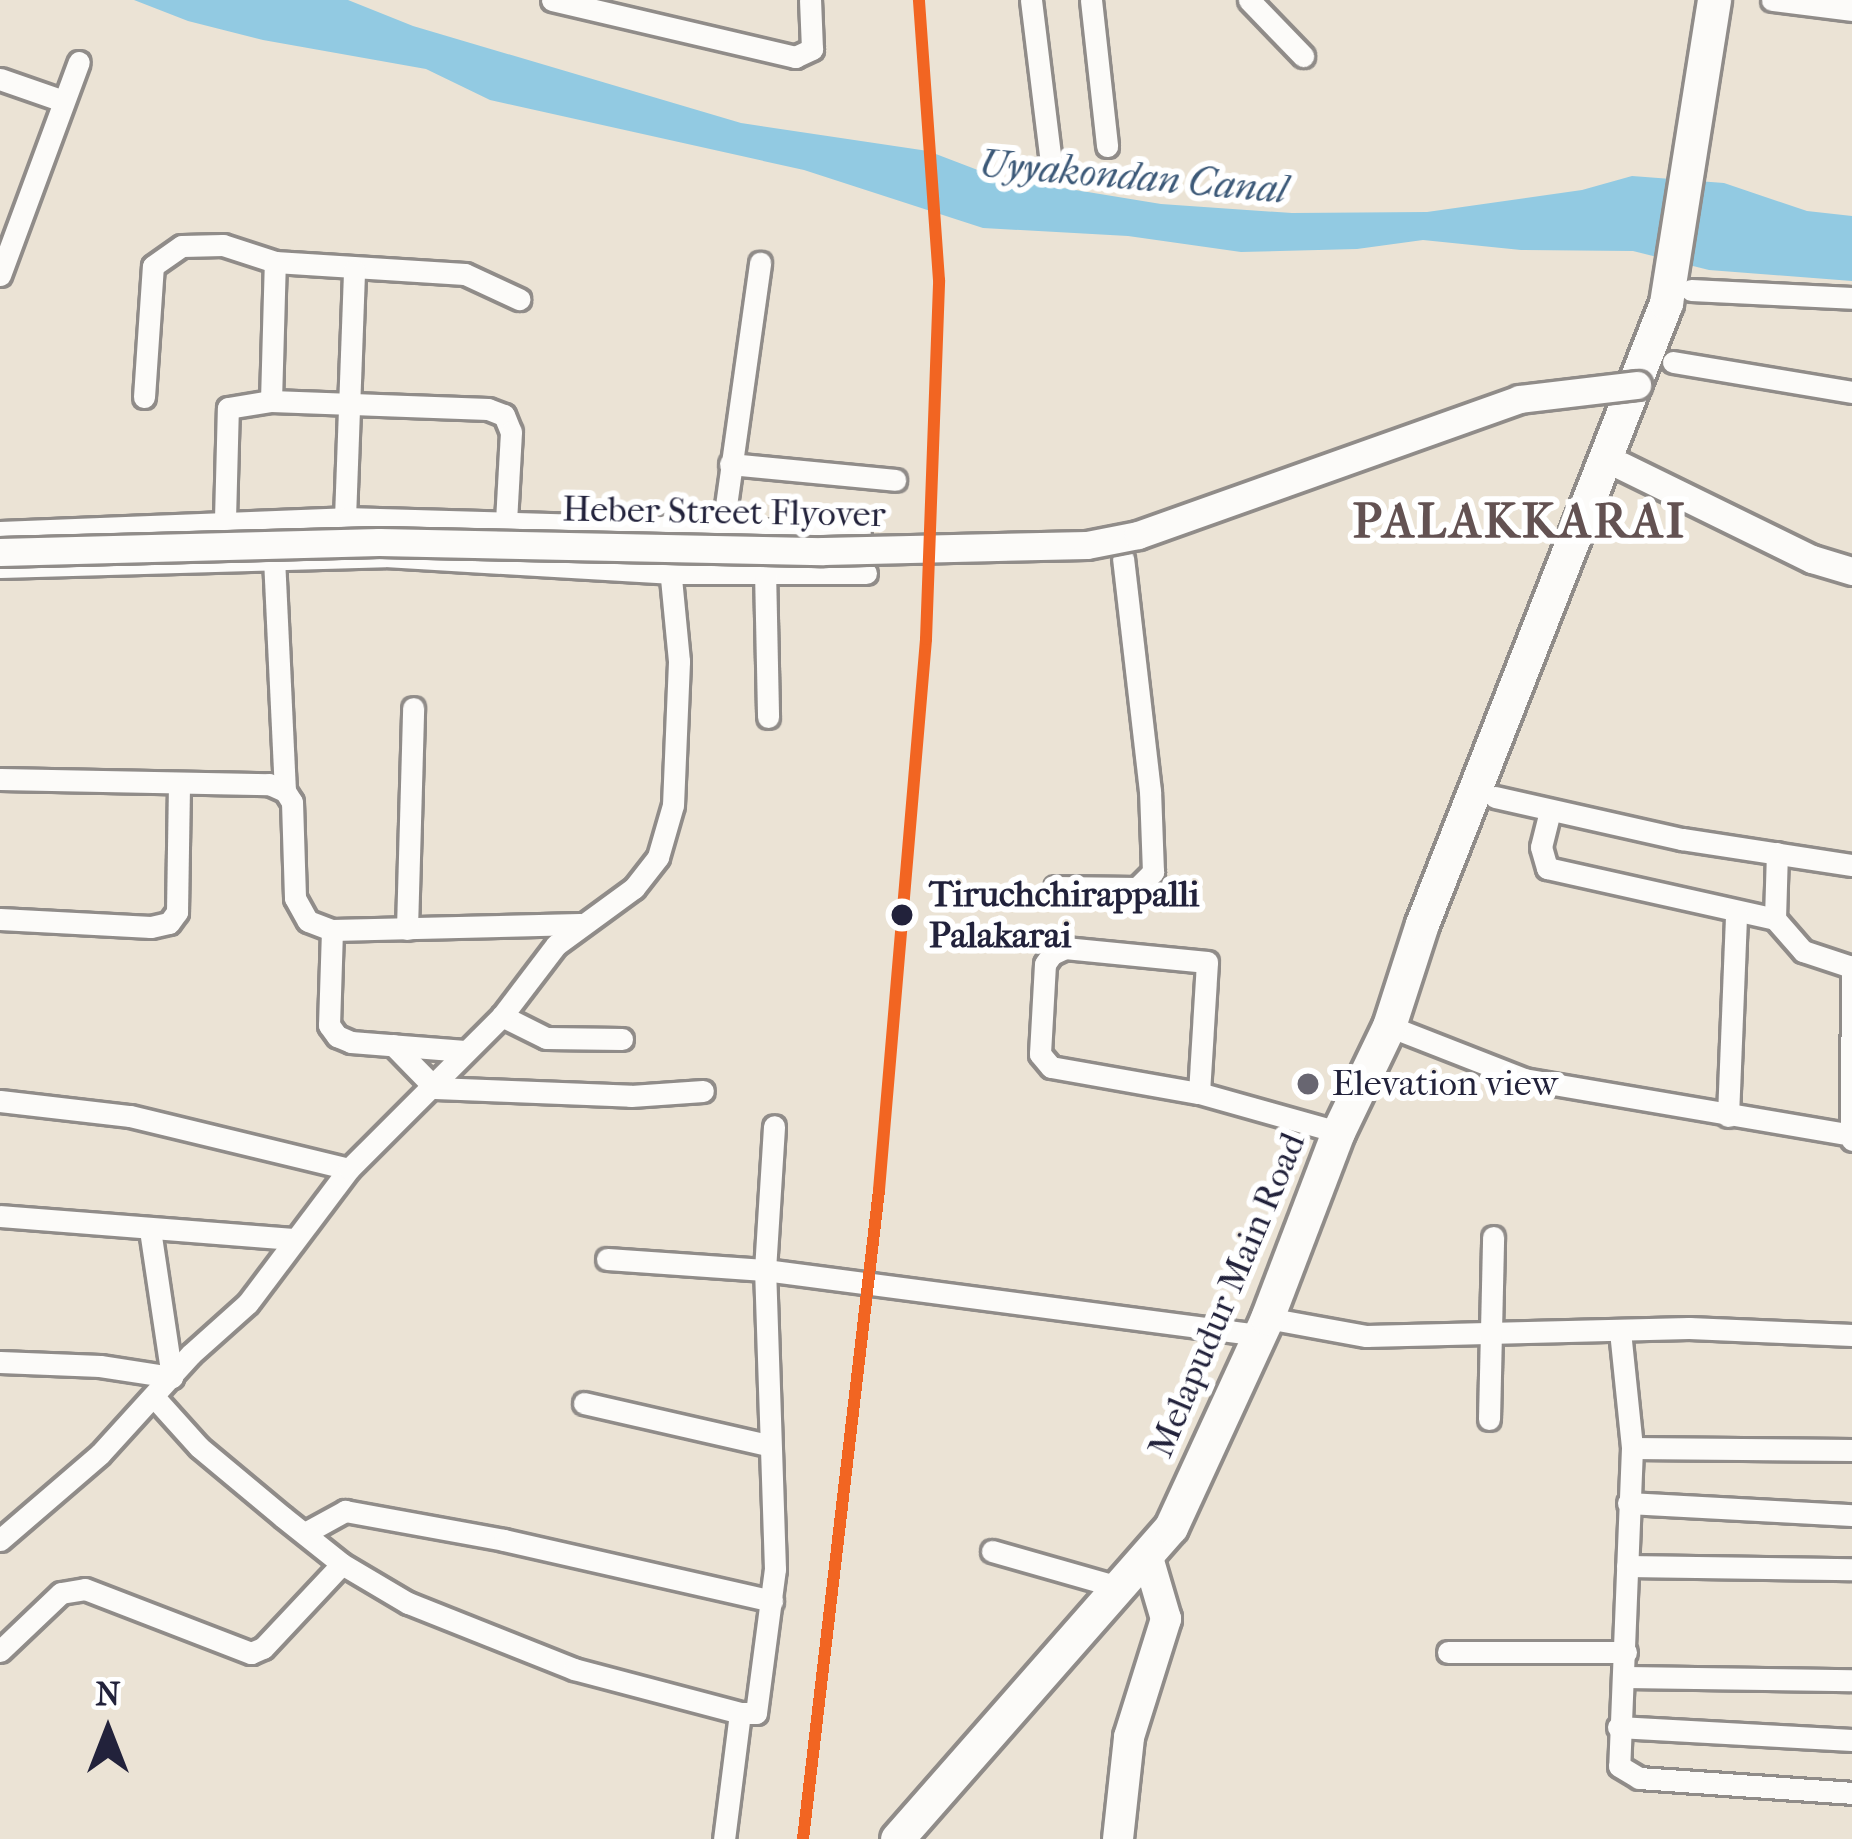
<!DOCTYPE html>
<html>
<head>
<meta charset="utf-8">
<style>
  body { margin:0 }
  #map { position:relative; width:1852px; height:1839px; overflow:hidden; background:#ebe3d5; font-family:"IM FELL French Canon",serif }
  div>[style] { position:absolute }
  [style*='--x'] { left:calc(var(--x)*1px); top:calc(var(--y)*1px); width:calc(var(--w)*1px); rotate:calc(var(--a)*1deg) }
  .water>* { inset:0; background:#92cae2 }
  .roads { filter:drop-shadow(3px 0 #908c89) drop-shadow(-3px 0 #908c89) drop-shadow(0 3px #908c89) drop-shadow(0 -3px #908c89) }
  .minor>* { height:21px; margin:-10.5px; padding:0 10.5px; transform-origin:10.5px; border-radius:10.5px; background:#fcfbf9 }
  .tertiary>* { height:27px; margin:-13.5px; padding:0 13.5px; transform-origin:13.5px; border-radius:13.5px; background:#fcfbf9 }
  .secondary>* { height:30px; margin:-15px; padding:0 15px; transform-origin:15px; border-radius:15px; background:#fcfbf9 }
  .primary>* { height:33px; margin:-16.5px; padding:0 16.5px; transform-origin:16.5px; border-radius:16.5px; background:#fcfbf9 }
  .bridges { filter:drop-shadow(3px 0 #908c89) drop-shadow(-3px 0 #908c89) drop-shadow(0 3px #908c89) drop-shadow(0 -3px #908c89) }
  .tertiary-bridge>* { height:27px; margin:-13.5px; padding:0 13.5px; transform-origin:13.5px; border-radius:13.5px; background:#fcfbf9 }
  .rail-1>* { height:12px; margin:-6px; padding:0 6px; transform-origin:6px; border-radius:6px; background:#f26522 }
  .dots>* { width:33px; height:33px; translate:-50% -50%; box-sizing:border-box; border:6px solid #fff; border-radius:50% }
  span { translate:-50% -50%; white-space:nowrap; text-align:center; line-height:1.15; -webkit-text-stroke:12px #fff; paint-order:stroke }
  .street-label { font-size:36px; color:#22223b }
  .stop-label { font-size:36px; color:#22223b; font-weight:700 }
  .left { translate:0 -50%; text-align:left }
  .poi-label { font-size:36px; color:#22223b }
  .water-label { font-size:39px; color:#3c5978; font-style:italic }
  .district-label { font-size:48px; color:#635252; font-weight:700; letter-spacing:3px }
  .north { position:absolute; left:48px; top:1671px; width:120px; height:120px; -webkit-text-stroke:9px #fff; paint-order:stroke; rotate:0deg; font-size:33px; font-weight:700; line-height:48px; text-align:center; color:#22223b }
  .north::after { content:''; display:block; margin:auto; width:42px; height:54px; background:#22223b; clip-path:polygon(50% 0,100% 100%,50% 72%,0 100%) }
</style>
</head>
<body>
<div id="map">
  <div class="water">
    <i style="clip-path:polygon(134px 0,348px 0,413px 26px,741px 123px,928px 151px,996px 177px,1161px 204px,1292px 213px,1427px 212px,1582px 190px,1632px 176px,1724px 183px,1807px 211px,1852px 216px,1852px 281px,1709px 270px,1633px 251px,1521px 250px,1423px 240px,1357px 249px,1241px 252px,1128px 236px,983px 228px,804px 170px,490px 100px,426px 69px,263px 40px,188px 21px)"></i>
  </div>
  <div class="roads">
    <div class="minor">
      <i style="--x:552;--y:0;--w:250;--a:13.2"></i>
      <i style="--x:795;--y:57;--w:19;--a:-25"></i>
      <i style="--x:812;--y:49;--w:49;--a:-92.3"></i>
      <i style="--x:1031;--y:0;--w:173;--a:83"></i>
      <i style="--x:1091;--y:0;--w:147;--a:83.7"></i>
      <i style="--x:1249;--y:0;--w:78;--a:46"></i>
      <i style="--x:1772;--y:0;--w:81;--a:7.1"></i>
      <i style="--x:0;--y:79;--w:67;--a:19.2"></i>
      <i style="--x:0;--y:275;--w:227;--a:-69.7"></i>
      <i style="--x:1691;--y:290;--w:161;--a:2.8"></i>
      <i style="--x:1673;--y:362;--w:181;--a:9.5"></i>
      <i style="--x:144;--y:397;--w:131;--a:-86.1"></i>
      <i style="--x:153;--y:266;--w:35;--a:-35"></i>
      <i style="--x:182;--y:246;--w:41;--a:-1.4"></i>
      <i style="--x:223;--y:245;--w:55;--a:18.1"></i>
      <i style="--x:271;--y:401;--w:139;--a:-88.4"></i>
      <i style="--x:275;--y:262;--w:190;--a:3.6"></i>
      <i style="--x:465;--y:274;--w:60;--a:24.8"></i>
      <i style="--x:730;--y:464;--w:166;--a:5.5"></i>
      <i style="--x:345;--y:518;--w:248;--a:-87.9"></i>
      <i style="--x:225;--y:519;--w:111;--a:-88.5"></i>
      <i style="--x:228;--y:408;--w:44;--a:-9.2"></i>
      <i style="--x:271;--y:401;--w:217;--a:2.1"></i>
      <i style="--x:488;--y:409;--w:17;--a:21"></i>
      <i style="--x:504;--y:415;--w:18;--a:68"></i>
      <i style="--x:511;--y:432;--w:90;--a:93.2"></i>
      <i style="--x:723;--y:527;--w:267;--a:-82"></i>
      <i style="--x:0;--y:532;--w:345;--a:-2.3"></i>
      <i style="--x:345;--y:518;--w:515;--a:1.67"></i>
      <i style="--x:274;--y:558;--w:233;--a:87.3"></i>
      <i style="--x:0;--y:567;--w:385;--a:-1.6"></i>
      <i style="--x:385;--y:556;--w:289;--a:3.4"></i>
      <i style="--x:674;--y:573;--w:192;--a:0"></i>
      <i style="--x:765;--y:570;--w:147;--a:88.8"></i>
      <i style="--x:0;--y:779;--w:269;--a:1.1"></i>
      <i style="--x:269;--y:784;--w:17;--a:24"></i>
      <i style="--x:285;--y:791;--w:13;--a:58"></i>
      <i style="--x:292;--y:802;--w:96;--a:88.2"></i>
      <i style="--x:295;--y:898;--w:26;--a:61"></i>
      <i style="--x:308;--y:921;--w:26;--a:21"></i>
      <i style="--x:332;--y:930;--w:248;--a:-1.4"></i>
      <i style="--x:1495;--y:797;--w:192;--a:12.7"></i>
      <i style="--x:1682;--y:839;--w:172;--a:8.7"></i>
      <i style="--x:1550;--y:811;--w:37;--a:104"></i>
      <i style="--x:1541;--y:847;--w:22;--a:74"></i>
      <i style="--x:1547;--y:868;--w:234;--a:12.6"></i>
      <i style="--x:1775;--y:919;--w:43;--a:48.8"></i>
      <i style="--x:1803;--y:951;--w:47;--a:18.4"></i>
      <i style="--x:1055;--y:887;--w:82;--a:0.7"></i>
      <i style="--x:1137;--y:888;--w:23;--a:-45"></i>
      <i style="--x:1153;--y:872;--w:81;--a:-92.1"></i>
      <i style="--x:1150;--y:791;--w:234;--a:-96.6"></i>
      <i style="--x:0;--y:919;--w:151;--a:3"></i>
      <i style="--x:151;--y:927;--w:18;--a:-13"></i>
      <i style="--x:169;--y:923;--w:14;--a:-54"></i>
      <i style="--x:177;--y:912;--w:128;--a:-89.1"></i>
      <i style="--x:1775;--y:919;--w:66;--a:-88.3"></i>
      <i style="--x:407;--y:929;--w:221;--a:-88.4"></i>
      <i style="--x:332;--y:930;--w:95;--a:91.8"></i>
      <i style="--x:329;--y:1025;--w:14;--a:54"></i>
      <i style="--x:337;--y:1036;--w:15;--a:23"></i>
      <i style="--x:351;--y:1042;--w:114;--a:4.5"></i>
      <i style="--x:502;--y:1016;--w:49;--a:26.6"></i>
      <i style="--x:546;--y:1038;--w:76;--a:0.8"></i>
      <i style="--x:1389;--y:1026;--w:145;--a:21.4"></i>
      <i style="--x:1524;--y:1079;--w:332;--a:9.7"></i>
      <i style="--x:1851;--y:1135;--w:5;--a:79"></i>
      <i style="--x:393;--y:1045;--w:60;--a:45.7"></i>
      <i style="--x:435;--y:1088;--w:196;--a:2.3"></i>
      <i style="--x:631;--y:1096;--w:72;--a:-4"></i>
      <i style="--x:1199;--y:1093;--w:131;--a:-86.5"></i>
      <i style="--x:1207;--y:962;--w:143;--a:-174.4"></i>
      <i style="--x:1065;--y:948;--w:14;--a:155"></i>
      <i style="--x:1052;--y:954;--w:12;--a:125"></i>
      <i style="--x:1045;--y:964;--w:90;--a:93.2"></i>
      <i style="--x:1040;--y:1054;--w:17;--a:50"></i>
      <i style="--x:1051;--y:1067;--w:150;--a:10"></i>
      <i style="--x:1199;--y:1093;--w:144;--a:15.7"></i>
      <i style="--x:0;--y:1101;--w:131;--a:6.6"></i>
      <i style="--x:130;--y:1116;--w:225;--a:13.6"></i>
      <i style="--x:1728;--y:1116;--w:203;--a:-87.7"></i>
      <i style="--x:1851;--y:1135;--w:169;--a:-89.7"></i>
      <i style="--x:0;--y:1216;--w:293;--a:4.5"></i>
      <i style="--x:607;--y:1259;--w:158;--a:4"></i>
      <i style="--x:765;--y:1270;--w:499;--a:7.5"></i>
      <i style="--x:1267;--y:1318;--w:101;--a:10.3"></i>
      <i style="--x:1366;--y:1336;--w:323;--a:-1.4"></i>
      <i style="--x:1689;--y:1328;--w:163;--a:2.5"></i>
      <i style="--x:1620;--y:1331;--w:118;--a:84.1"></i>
      <i style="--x:1632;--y:1448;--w:318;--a:92.3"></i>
      <i style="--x:1619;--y:1766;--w:23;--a:31"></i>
      <i style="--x:1639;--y:1778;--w:214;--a:4"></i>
      <i style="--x:0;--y:1362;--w:100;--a:2.3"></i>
      <i style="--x:100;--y:1366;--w:73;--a:8.7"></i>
      <i style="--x:172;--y:1377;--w:149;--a:-98.5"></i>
      <i style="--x:154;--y:1397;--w:67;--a:48"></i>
      <i style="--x:199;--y:1447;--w:109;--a:39.8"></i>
      <i style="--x:283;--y:1517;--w:75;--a:38.5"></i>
      <i style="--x:342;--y:1564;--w:77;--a:30.6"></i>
      <i style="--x:408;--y:1603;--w:179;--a:21.7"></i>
      <i style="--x:574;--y:1669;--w:172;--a:14.8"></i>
      <i style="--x:740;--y:1713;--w:127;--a:97.2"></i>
      <i style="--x:584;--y:1403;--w:189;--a:12.9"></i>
      <i style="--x:1489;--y:1419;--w:182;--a:-88.7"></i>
      <i style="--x:1632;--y:1448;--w:220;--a:0.5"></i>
      <i style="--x:1628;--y:1503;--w:224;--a:3.1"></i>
      <i style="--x:305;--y:1533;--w:46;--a:-28.8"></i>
      <i style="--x:345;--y:1511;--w:162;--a:10.3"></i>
      <i style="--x:504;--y:1540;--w:275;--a:12.8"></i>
      <i style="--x:0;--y:1540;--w:132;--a:-40.7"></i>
      <i style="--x:100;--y:1454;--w:135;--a:-47.7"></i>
      <i style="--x:191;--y:1354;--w:76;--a:-41.8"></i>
      <i style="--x:248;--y:1303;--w:168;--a:-53"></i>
      <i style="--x:349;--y:1169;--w:216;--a:-45"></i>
      <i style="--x:502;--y:1016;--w:89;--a:-52.7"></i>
      <i style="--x:556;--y:945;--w:97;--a:-36.2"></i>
      <i style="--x:634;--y:888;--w:39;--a:-52"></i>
      <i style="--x:658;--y:857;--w:54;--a:-73.9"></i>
      <i style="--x:673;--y:805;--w:144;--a:-87.6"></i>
      <i style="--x:679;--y:661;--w:136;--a:-95.5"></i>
      <i style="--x:992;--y:1551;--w:135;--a:15.9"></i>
      <i style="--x:1627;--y:1566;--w:225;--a:0.8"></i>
      <i style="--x:0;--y:1651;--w:84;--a:-43.6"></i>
      <i style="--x:61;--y:1593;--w:24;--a:-9"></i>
      <i style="--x:85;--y:1589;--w:178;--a:21.1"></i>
      <i style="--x:251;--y:1653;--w:13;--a:-23"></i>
      <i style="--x:263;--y:1648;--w:115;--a:-46.8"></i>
      <i style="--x:1448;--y:1652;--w:178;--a:0"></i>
      <i style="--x:1626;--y:1677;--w:226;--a:0.8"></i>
      <i style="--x:740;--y:1713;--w:16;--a:0"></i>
      <i style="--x:756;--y:1713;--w:145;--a:-82.5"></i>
      <i style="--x:775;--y:1569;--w:299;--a:-91.9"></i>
      <i style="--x:765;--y:1270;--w:144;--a:-86.4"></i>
      <i style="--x:1618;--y:1727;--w:234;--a:3.2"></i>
    </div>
    <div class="tertiary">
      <i style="--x:1622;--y:466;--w:212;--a:26.1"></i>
      <i style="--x:1812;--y:559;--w:42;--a:16.7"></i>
    </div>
    <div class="secondary">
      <i style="--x:1118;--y:1839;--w:103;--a:-83.8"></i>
      <i style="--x:1129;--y:1737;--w:124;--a:-72.6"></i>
      <i style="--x:1166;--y:1619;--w:64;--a:-106.4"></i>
    </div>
    <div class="primary">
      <i style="--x:897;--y:1839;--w:415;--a:-48.7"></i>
      <i style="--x:1171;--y:1527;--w:230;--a:-65.3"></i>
      <i style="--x:1267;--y:1318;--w:199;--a:-69.1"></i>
      <i style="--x:1338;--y:1132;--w:118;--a:-64.3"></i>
      <i style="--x:1389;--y:1026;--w:107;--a:-72.1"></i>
      <i style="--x:1422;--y:924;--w:667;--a:-68.55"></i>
      <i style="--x:1666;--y:303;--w:307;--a:-81"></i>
    </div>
  </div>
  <div class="bridges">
    <div class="tertiary-bridge">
      <i style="--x:0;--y:552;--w:379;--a:-1.5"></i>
      <i style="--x:379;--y:542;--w:444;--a:1.2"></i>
      <i style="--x:823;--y:551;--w:264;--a:-1.3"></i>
      <i style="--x:1087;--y:545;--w:52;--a:-11.1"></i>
      <i style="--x:1138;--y:535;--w:405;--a:-19.6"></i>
      <i style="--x:1519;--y:399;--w:119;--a:-6.8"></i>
    </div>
  </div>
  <div class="rail-1">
    <i style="--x:803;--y:1839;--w:653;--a:-83.32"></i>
    <i style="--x:879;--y:1190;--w:553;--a:-85.12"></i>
    <i style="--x:926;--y:639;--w:359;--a:-87.9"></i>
    <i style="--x:939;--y:280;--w:281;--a:-94.1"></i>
  </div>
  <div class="dots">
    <i style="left:902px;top:915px;background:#22223b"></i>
    <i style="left:1308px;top:1084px;background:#686671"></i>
  </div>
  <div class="street-label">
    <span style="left:724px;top:512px;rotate:1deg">Heber Street Flyover</span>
    <span style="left:1227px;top:1295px;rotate:-67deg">Melapudur Main Road</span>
  </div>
  <div class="stop-label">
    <span class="left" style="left:929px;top:915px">Tiruchchirappalli<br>Palakarai</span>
  </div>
  <div class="poi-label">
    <span class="left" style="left:1332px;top:1084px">Elevation view</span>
  </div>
  <div class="water-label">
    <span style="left:1133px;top:177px;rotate:5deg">Uyyakondan Canal</span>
  </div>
  <div class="district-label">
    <span style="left:1520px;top:522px">PALAKKARAI</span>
  </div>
  <div class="north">N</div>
</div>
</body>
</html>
